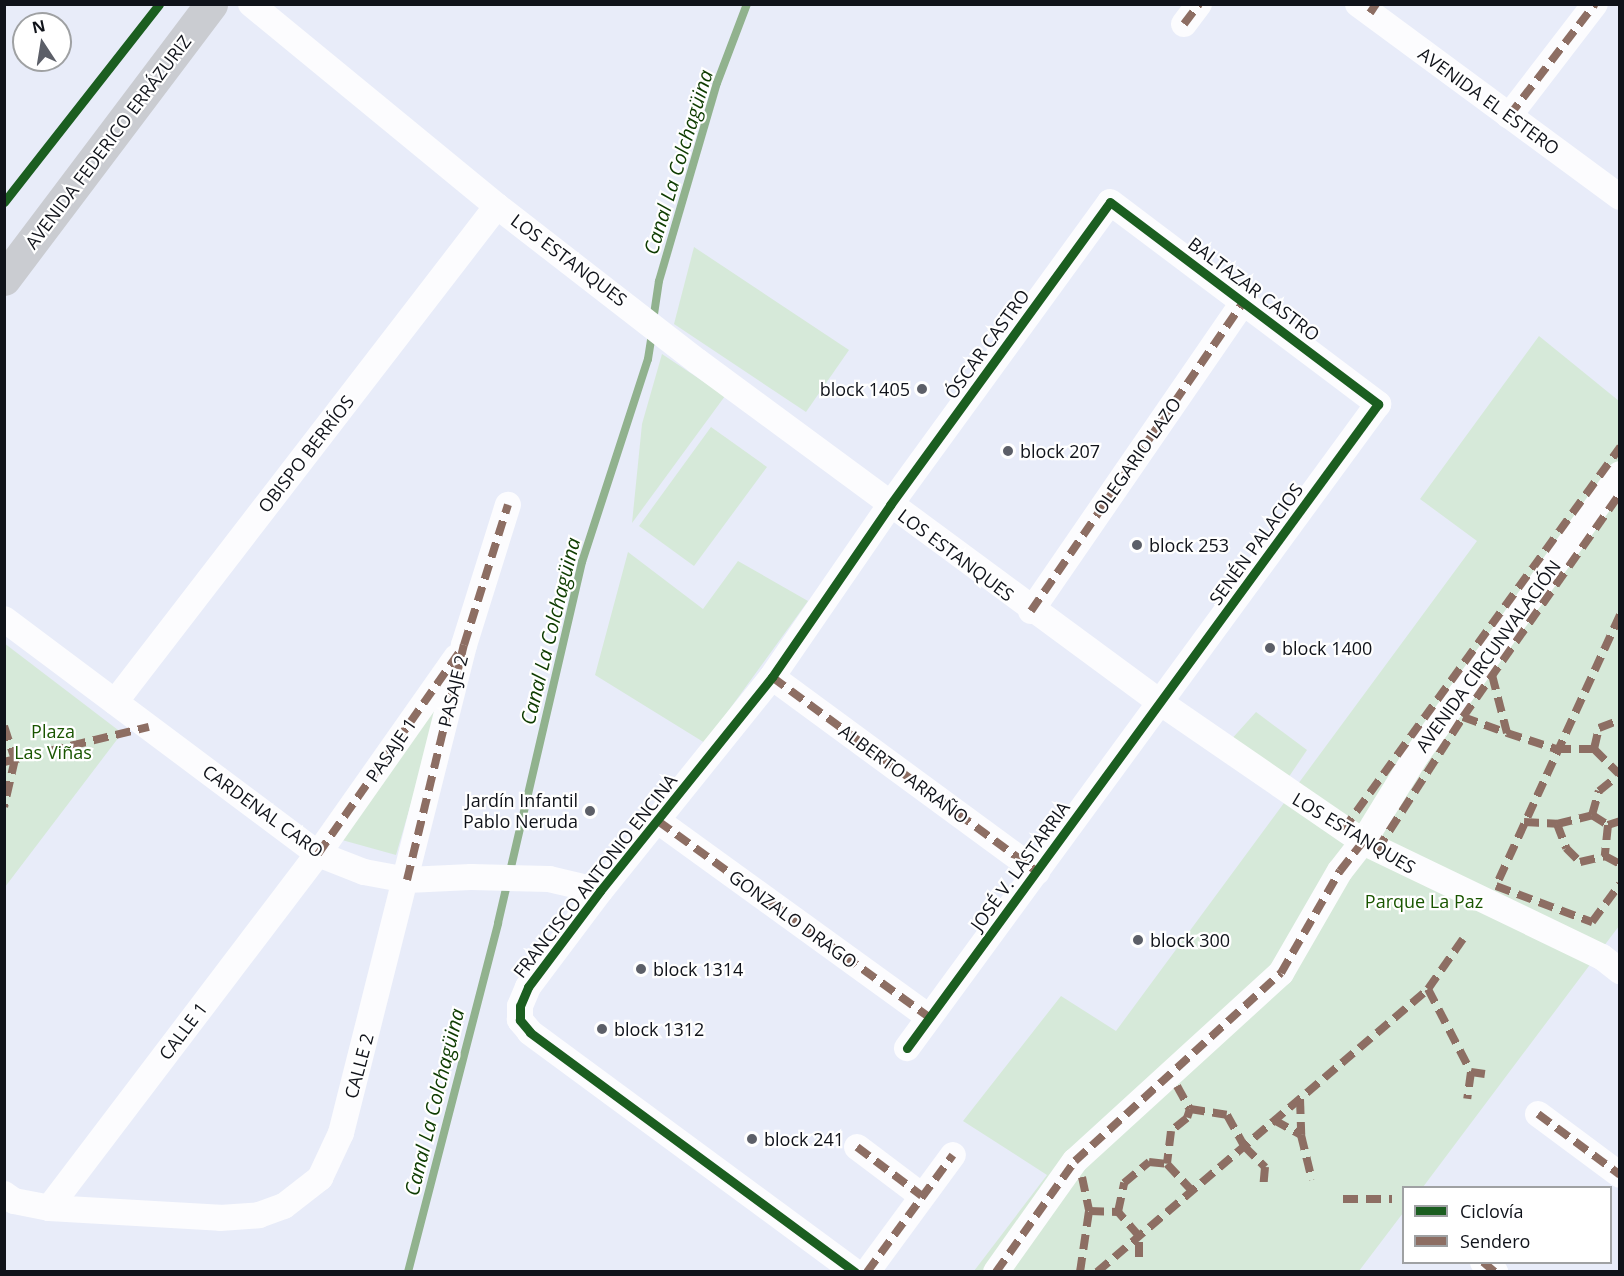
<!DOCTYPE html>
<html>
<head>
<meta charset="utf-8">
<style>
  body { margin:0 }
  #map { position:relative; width:1624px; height:1276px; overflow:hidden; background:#e8ecf9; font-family:"Open Sans",sans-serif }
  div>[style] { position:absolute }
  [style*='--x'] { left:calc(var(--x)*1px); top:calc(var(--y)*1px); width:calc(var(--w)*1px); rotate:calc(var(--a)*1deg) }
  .green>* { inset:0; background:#d6e9d9 }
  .stream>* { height:8px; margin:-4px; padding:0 4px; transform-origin:4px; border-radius:4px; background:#91b28e }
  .minor>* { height:26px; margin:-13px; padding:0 13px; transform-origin:13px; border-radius:13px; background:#fcfcfe }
  .primary>* { height:33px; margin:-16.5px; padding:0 16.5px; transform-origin:16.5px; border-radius:16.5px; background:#caccd1 }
  .quiet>* { height:8px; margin-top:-4px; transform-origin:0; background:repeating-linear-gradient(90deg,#8d6e63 0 15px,transparent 0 23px) }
  .cycleway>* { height:9px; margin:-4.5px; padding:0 4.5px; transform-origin:4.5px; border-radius:4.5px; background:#1b5e20 }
  .dots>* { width:16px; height:16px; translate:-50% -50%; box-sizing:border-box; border:3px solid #fff; border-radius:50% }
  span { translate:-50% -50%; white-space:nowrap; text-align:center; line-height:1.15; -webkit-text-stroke:4.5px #fff; paint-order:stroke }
  .street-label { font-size:18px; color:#10131a }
  .poi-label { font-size:18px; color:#10131a }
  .right { translate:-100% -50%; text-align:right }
  .left { translate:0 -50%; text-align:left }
  .park-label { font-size:18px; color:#195500 }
  .water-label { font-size:20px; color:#0e3c00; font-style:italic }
  .frame { position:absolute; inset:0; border:6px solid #10131a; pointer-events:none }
  .legend { position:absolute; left:1402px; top:1186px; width:210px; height:78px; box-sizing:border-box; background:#fff; border:2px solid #9fa1a3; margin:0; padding:8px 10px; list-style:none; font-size:18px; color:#10131a }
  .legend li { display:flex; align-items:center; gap:12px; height:30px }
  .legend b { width:30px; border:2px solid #9fa1a3 }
  .north { position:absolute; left:12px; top:12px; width:60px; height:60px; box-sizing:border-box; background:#fff; border:2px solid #9fa1a3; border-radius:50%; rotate:348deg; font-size:16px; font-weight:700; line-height:24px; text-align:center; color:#10131a }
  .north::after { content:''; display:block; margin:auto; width:21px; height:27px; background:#5c5f68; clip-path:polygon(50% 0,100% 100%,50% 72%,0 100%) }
</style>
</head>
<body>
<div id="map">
  <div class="green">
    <i style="clip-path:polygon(694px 247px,849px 350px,806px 412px,674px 324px)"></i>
    <i style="clip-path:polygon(1539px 336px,1619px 401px,1619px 926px,1423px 1187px,1404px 1188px,1403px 1213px,1359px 1271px,974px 1271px,1047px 1175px,963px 1121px,1061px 996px,1116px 1031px,1477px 541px,1420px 499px)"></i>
    <i style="clip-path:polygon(662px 354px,725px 396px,632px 523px,642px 424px)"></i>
    <i style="clip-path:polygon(711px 427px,767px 467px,694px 566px,639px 526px)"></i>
    <i style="clip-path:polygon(628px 552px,703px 609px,738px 561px,808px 601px,705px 743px,595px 675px)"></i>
    <i style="clip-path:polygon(4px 643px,122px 733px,5px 887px,4px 887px)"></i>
    <i style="clip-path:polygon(444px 690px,396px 855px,342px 840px)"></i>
    <i style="clip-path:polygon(1256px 712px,1307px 750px,1286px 781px,1229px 742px)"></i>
  </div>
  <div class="stream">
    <i style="--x:653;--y:321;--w:40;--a:-81.5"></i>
    <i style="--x:659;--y:281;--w:206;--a:-73.7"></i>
    <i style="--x:717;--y:83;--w:85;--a:-69.2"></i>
    <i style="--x:408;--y:1272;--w:360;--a:-75.5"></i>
    <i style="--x:498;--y:923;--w:371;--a:-76.9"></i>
    <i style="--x:582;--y:562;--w:213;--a:-72"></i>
    <i style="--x:648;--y:359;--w:26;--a:-81"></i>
  </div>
  <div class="minor">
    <i style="--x:251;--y:4;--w:318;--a:39.4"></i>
    <i style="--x:497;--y:206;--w:253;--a:37.8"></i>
    <i style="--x:697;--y:361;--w:576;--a:36.39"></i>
    <i style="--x:1161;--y:703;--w:245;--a:34.5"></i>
    <i style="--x:1363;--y:842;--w:265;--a:25.7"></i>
    <i style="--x:1602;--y:957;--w:23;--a:38"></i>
    <i style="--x:1358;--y:4;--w:325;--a:36.4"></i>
    <i style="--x:1184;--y:24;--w:25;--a:-53"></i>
    <i style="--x:1509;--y:116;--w:141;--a:-52.5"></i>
    <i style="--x:1031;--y:611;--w:376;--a:-55.5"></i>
    <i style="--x:4;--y:619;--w:392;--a:36.8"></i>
    <i style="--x:318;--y:854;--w:49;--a:21.4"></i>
    <i style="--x:364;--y:872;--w:44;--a:10.5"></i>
    <i style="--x:407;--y:880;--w:64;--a:-2.7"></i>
    <i style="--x:471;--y:877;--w:78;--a:1.5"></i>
    <i style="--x:549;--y:879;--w:52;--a:13.2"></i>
    <i style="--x:772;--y:677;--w:329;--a:36.3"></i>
    <i style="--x:115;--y:702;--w:626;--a:-52.4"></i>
    <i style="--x:658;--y:821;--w:334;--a:35.9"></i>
    <i style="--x:1538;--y:1114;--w:102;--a:36.6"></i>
    <i style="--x:857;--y:1147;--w:81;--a:37"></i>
    <i style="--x:4;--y:1194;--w:12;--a:35"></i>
    <i style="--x:14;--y:1201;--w:36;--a:11"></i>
    <i style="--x:49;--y:1208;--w:171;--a:3.3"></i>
    <i style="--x:220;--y:1218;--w:39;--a:-4"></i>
    <i style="--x:259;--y:1215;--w:27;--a:-20"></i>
    <i style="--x:284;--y:1206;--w:46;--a:-37.9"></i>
    <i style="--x:320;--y:1178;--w:50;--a:-65"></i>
    <i style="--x:341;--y:1133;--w:503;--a:-75.85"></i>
    <i style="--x:464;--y:645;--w:147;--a:-72.6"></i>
    <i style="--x:49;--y:1208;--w:445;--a:-52.8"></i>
    <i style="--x:318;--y:854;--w:240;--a:-54.9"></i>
    <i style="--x:1483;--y:1262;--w:16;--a:40"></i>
    <i style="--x:855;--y:1272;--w:404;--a:-143.6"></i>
    <i style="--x:530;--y:1032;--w:16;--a:-130"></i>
    <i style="--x:520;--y:1020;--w:14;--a:-90"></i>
    <i style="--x:520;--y:1006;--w:21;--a:-67"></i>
    <i style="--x:528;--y:987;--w:120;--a:-53.1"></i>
    <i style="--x:600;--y:891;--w:275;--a:-51.2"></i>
    <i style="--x:772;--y:677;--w:209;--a:-55.5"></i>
    <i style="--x:890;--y:505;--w:374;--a:-54"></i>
    <i style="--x:1110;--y:202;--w:336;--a:37"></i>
    <i style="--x:1378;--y:404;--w:798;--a:126.18"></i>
    <i style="--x:867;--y:1272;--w:145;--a:-53.7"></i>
    <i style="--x:996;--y:1272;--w:136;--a:-54.6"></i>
    <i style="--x:1075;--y:1161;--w:279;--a:-42.4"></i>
    <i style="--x:1281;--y:973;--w:118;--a:-60"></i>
    <i style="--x:1340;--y:871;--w:37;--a:-52"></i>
    <i style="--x:1363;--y:842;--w:101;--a:-58.4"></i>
    <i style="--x:1416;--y:756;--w:348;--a:-54.1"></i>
  </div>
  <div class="primary">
    <i style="--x:4;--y:279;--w:344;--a:-53"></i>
  </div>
  <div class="quiet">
    <i style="--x:1370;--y:13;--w:11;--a:-56"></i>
    <i style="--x:1184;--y:24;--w:25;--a:-53"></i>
    <i style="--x:1509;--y:116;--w:141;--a:-52.5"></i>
    <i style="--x:1031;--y:611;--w:376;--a:-55.5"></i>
    <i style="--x:1620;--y:615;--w:298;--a:114.6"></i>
    <i style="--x:1496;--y:886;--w:103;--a:20.6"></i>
    <i style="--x:1592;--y:922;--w:47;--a:-53.6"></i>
    <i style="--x:1492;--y:675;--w:60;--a:75.5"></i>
    <i style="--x:1507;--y:733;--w:52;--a:18.1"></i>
    <i style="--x:1556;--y:749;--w:38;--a:0"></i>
    <i style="--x:1594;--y:749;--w:35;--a:45"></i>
    <i style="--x:772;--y:677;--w:329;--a:36.3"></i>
    <i style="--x:1463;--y:717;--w:47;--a:20"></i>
    <i style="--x:4;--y:726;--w:35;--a:72"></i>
    <i style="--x:15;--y:759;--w:49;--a:102.9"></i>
    <i style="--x:1594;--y:749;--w:22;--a:-77"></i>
    <i style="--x:1599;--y:728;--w:22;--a:-21"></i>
    <i style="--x:4;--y:762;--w:149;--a:-13.6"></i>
    <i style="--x:1592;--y:815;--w:25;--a:-74"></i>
    <i style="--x:1599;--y:791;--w:27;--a:-39"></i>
    <i style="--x:658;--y:821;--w:334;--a:35.9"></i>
    <i style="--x:1524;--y:822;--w:33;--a:3"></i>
    <i style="--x:1557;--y:824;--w:26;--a:69"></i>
    <i style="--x:1566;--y:848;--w:20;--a:45"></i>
    <i style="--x:1580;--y:862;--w:26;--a:-13"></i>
    <i style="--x:1605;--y:856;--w:17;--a:28"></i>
    <i style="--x:1557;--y:824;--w:36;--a:-14"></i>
    <i style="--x:1592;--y:815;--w:19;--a:32"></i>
    <i style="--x:1608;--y:825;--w:31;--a:96"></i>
    <i style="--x:1608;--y:825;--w:13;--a:-18"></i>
    <i style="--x:1343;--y:830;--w:473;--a:-54.1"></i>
    <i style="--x:1377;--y:850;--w:158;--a:-57.1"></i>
    <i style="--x:1463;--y:717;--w:273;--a:-54.9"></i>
    <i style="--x:318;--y:854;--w:249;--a:-55"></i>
    <i style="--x:407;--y:880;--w:242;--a:-76.4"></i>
    <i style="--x:464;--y:645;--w:147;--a:-72.6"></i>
    <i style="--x:1428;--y:989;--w:93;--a:62.6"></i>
    <i style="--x:1471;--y:1072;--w:27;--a:98"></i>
    <i style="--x:1471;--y:1072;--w:14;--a:8"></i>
    <i style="--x:1177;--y:1086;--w:26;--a:61"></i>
    <i style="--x:1190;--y:1109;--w:37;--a:9"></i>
    <i style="--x:1227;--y:1115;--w:35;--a:61"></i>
    <i style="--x:1244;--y:1146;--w:30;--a:45"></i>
    <i style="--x:1265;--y:1167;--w:22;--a:95"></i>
    <i style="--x:1300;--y:1099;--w:36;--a:88"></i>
    <i style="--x:1190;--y:1109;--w:9;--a:108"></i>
    <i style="--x:1187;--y:1118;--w:21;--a:141"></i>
    <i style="--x:1171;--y:1131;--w:33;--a:97"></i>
    <i style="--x:1167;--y:1164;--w:37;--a:47"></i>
    <i style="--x:1538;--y:1114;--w:102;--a:36.6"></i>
    <i style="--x:1274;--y:1120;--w:31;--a:29"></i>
    <i style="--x:1301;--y:1135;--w:46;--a:76.3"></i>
    <i style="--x:857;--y:1147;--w:81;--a:37"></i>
    <i style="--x:1082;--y:1177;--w:35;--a:78"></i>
    <i style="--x:1343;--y:1199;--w:49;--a:0"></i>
    <i style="--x:1139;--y:1257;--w:21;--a:-90"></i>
    <i style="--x:1139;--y:1236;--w:32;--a:-131"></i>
    <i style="--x:1118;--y:1212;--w:30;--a:-78"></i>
    <i style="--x:1124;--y:1183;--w:33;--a:-40"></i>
    <i style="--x:1149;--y:1162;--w:18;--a:6"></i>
    <i style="--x:1483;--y:1262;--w:16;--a:40"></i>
    <i style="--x:867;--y:1272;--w:145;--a:-53.7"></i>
    <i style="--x:996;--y:1272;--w:136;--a:-54.6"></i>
    <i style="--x:1075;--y:1161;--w:279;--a:-42.4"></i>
    <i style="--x:1281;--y:973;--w:118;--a:-60"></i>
    <i style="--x:1340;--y:871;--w:37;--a:-52"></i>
    <i style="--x:1080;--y:1272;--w:62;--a:-81.6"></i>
    <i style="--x:1089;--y:1211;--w:29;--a:2"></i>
    <i style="--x:1097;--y:1272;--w:435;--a:-40.5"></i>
    <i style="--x:1428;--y:989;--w:61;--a:-55"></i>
  </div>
  <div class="cycleway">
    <i style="--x:4;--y:202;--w:251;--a:-51.9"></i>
    <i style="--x:855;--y:1272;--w:404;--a:-143.6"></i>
    <i style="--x:530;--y:1032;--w:16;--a:-130"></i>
    <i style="--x:520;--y:1020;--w:14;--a:-90"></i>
    <i style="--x:520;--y:1006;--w:21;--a:-67"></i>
    <i style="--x:528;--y:987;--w:120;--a:-53.1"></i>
    <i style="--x:600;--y:891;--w:275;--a:-51.2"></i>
    <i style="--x:772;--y:677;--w:209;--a:-55.5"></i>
    <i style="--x:890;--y:505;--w:374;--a:-54"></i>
    <i style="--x:1110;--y:202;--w:336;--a:37"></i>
    <i style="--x:1378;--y:404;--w:798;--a:126.18"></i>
  </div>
  <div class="dots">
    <i style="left:922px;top:389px;background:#5c5f68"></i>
    <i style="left:1008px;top:451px;background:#5c5f68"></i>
    <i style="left:1137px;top:545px;background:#5c5f68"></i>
    <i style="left:1270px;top:648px;background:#5c5f68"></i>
    <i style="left:590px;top:811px;background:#5c5f68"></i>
    <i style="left:1138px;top:940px;background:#5c5f68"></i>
    <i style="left:641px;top:969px;background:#5c5f68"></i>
    <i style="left:602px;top:1029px;background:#5c5f68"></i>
    <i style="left:752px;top:1139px;background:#5c5f68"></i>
  </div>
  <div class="street-label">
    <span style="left:1489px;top:101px;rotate:36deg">AVENIDA EL ESTERO</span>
    <span style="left:108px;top:142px;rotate:-53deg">AVENIDA FEDERICO ERRÁZURIZ</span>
    <span style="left:569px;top:260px;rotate:37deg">LOS ESTANQUES</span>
    <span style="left:1254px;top:289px;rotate:37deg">BALTAZAR CASTRO</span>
    <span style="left:987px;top:344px;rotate:-54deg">ÓSCAR CASTRO</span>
    <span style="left:306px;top:454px;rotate:-52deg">OBISPO BERRÍOS</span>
    <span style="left:1137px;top:456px;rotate:-55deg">OLEGARIO LAZO</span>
    <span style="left:1256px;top:544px;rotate:-54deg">SENÉN PALACIOS</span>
    <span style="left:956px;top:555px;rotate:37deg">LOS ESTANQUES</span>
    <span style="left:1488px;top:656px;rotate:-54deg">AVENIDA CIRCUNVALACIÓN</span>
    <span style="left:453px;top:691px;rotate:-76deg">PASAJE 2</span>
    <span style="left:391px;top:750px;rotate:-55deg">PASAJE 1</span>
    <span style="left:904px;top:774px;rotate:36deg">ALBERTO ARRAÑO</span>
    <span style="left:263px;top:811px;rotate:36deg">CARDENAL CARO</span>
    <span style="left:1354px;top:833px;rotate:31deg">LOS ESTANQUES</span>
    <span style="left:1020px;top:866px;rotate:-54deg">JOSÉ V. LASTARRIA</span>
    <span style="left:595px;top:876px;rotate:-52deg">FRANCISCO ANTONIO ENCINA</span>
    <span style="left:793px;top:919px;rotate:36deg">GONZALO DRAGO</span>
    <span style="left:183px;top:1031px;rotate:-53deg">CALLE 1</span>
    <span style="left:359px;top:1066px;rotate:-75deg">CALLE 2</span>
  </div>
  <div class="poi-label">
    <span class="right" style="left:910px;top:389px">block 1405</span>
    <span class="left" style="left:1020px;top:451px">block 207</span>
    <span class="left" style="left:1149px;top:545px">block 253</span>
    <span class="left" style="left:1282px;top:648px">block 1400</span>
    <span class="right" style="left:578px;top:811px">Jardín Infantil<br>Pablo Neruda</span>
    <span class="left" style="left:1150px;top:940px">block 300</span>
    <span class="left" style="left:653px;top:969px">block 1314</span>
    <span class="left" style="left:614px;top:1029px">block 1312</span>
    <span class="left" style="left:764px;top:1139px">block 241</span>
  </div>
  <div class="park-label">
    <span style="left:53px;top:742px">Plaza<br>Las Viñas</span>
    <span style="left:1424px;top:901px">Parque La Paz</span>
  </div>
  <div class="water-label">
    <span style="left:678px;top:162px;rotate:-73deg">Canal La Colchagüina</span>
    <span style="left:550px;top:631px;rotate:-76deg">Canal La Colchagüina</span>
    <span style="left:434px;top:1102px;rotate:-76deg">Canal La Colchagüina</span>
  </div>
  <div class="frame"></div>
  <ul class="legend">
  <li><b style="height:8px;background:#1b5e20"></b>Ciclovía</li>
  <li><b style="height:8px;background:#8d6e63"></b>Sendero</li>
  </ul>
  <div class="north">N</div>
</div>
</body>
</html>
